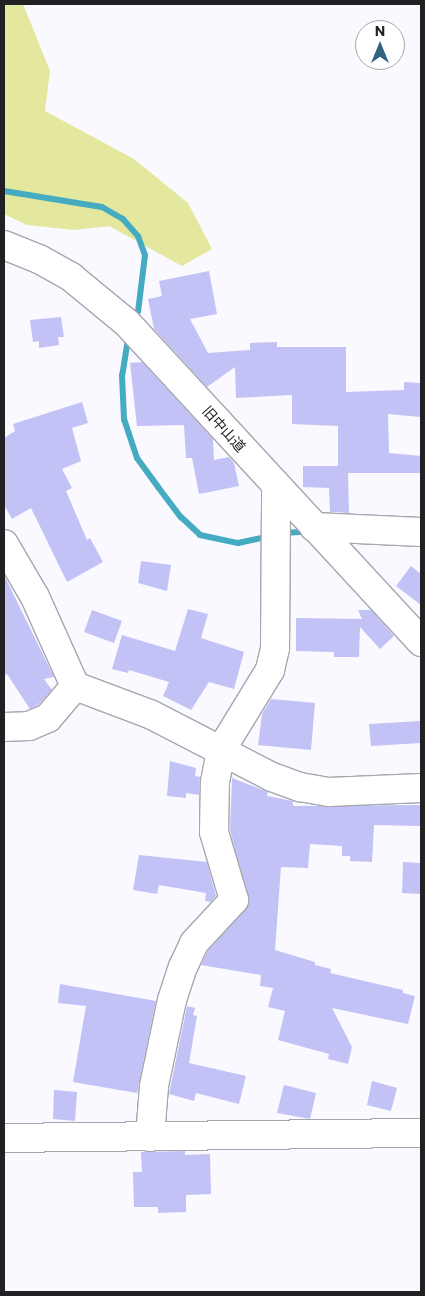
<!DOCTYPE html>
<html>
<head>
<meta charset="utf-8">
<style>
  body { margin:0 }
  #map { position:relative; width:425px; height:1296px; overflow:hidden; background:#f9f9ff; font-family:Commissioner,"Noto Sans JP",sans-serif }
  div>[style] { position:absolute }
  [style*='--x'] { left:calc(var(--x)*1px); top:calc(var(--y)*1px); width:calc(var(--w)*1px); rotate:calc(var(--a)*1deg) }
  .green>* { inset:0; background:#e4e89e }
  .stream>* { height:6px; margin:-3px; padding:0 3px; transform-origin:3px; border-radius:3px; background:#44abc1 }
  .building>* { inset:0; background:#c2c2f7 }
  .roads { filter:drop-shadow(1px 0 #a6a6af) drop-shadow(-1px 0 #a6a6af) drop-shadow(0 1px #a6a6af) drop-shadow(0 -1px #a6a6af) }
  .minor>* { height:28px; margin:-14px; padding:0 14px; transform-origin:14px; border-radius:14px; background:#fff }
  span { translate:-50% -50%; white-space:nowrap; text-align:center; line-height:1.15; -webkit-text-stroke:4.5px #fff; paint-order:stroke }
  .street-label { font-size:14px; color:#212124 }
  .frame { position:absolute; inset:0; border:5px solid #212124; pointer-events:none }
  .north { position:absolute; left:355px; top:20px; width:50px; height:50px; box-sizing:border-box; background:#fff; border:1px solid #a6a6a7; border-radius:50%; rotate:0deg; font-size:14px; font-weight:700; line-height:20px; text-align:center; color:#212124 }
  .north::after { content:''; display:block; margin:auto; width:18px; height:22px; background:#2e647f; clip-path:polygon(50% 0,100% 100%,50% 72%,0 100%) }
</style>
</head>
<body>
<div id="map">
  <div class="green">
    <i style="clip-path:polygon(4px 4px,23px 4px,50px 71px,45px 111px,134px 159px,188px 203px,212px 249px,182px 266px,109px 226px,74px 230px,27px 225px,4px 214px)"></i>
  </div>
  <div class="stream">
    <i style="--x:4;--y:191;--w:99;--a:9.3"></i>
    <i style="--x:102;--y:207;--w:24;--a:30"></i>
    <i style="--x:123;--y:219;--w:23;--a:49"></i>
    <i style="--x:138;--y:236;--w:20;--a:70"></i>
    <i style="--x:145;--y:255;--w:57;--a:97"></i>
    <i style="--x:128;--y:339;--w:36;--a:99"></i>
    <i style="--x:122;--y:375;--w:44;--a:87.4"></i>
    <i style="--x:124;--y:419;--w:41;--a:71.6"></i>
    <i style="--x:137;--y:458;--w:36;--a:54"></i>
    <i style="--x:158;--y:487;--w:38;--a:53"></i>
    <i style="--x:181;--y:517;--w:26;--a:43"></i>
    <i style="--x:200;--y:535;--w:39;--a:12"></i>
    <i style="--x:238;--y:543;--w:33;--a:-12"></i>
    <i style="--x:282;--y:533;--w:22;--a:-3"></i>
  </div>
  <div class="building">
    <i style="clip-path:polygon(209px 271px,217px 314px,190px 319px,208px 353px,250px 350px,250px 343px,277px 342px,277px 347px,346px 347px,346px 392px,404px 390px,404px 382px,421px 383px,421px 417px,388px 414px,389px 453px,421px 456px,421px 473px,348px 473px,349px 513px,330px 512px,329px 488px,303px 487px,303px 466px,338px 466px,338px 426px,292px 424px,292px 395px,236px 398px,235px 367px,207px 387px,154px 329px,148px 299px,162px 296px,159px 281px)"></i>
    <i style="clip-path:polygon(61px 317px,64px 337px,58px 337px,59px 345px,39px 348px,39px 341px,33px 342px,30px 320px)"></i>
    <i style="clip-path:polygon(142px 362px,213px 439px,214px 460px,229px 457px,234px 463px,239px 486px,199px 494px,192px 458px,186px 458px,184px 425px,137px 426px,130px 363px)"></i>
    <i style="clip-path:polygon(82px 402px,88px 423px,72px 428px,81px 461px,62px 469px,72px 488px,66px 491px,87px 540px,90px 538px,103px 562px,67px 582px,31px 508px,12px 519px,4px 505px,4px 438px,15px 431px,13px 424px)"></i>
    <i style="clip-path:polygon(141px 561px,171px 565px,167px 591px,138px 583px)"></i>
    <i style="clip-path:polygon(411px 566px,421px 574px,421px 605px,396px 586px)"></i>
    <i style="clip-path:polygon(4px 575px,54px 677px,44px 679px,52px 690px,38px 705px,30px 709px,7px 674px,4px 675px)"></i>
    <i style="clip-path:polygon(188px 609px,208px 614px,201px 638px,244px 652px,234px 689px,209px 682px,191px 710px,163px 696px,169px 682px,129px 670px,128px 673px,112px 669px,122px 635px,175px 651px)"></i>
    <i style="clip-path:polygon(92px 610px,122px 621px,114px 643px,84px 632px)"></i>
    <i style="clip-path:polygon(358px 610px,371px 610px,394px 636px,380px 649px,360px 627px,359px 657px,334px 657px,334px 652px,296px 651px,296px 618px,362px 619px)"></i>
    <i style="clip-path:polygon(271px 699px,315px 703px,311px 750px,258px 745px,262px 714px)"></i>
    <i style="clip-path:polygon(421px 721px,421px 743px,371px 746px,369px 724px)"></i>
    <i style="clip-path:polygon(170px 761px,196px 768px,195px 776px,200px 777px,199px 795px,186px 793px,186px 798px,167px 796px)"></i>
    <i style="clip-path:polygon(232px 778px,268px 792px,267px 796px,293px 801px,293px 806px,421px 805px,421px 826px,374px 825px,372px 862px,350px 861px,350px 856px,342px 856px,342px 846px,310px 844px,308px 868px,281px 867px,275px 950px,315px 962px,315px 965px,331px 969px,330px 973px,403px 990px,403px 993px,415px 996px,408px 1024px,332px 1008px,352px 1047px,348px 1064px,328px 1059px,329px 1054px,278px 1040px,285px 1011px,268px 1007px,273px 988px,260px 986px,261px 975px,201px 965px,207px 952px,249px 903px,230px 830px)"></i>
    <i style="clip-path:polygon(139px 855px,207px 862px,216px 896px,211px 902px,205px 901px,206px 893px,159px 885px,157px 894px,133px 890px)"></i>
    <i style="clip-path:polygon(403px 862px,421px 863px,421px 894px,402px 893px)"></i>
    <i style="clip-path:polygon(60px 984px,156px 1001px,137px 1093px,73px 1082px,86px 1006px,58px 1003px)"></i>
    <i style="clip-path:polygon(187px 1006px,195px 1008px,193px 1015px,197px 1016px,189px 1063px,246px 1076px,239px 1104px,196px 1093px,194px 1101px,169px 1094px)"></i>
    <i style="clip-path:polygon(372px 1081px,397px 1088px,391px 1111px,367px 1105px)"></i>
    <i style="clip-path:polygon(284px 1085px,316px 1093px,310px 1119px,277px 1113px)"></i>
    <i style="clip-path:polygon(54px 1090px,77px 1092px,75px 1121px,53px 1119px)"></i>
    <i style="clip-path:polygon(185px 1151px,185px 1155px,210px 1154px,211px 1194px,186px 1195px,186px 1212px,158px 1213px,158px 1207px,134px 1207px,133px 1172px,142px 1172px,141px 1152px)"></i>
  </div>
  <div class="roads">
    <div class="minor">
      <i style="--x:4;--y:245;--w:38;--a:22"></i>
      <i style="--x:39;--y:259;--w:37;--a:29"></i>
      <i style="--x:71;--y:277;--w:72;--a:39.4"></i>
      <i style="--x:127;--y:323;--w:434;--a:47.3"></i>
      <i style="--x:314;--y:527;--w:107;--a:2.7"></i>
      <i style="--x:4;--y:544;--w:61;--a:59.7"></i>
      <i style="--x:35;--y:597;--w:98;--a:65.8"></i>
      <i style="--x:75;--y:686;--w:80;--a:20.5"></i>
      <i style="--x:150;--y:714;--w:137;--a:27.3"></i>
      <i style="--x:272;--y:777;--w:30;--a:20"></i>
      <i style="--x:300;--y:787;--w:29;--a:10"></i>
      <i style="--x:329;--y:792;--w:92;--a:-2.5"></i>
      <i style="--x:4;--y:727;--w:25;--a:-2"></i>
      <i style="--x:29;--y:726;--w:21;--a:-23"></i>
      <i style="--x:48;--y:718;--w:42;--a:-49.8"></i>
      <i style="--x:150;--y:1137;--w:51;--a:-85.5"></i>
      <i style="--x:154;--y:1086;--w:88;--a:-78.2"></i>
      <i style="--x:172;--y:1000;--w:35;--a:-72"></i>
      <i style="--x:183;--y:967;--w:26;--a:-65"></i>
      <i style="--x:194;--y:943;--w:59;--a:-47.1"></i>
      <i style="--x:234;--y:900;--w:71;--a:-106.4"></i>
      <i style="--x:214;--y:832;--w:50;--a:-88.9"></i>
      <i style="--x:215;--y:782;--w:33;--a:-79"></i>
      <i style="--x:221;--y:750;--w:94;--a:-58.5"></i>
      <i style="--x:270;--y:670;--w:23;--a:-77"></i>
      <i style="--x:275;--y:648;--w:161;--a:-89.6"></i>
      <i style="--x:4;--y:1138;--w:417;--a:-0.7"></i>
    </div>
  </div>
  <div class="street-label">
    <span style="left:224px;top:429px;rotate:48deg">旧中山道</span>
  </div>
  <div class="frame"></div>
  <div class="north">N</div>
</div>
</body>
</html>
